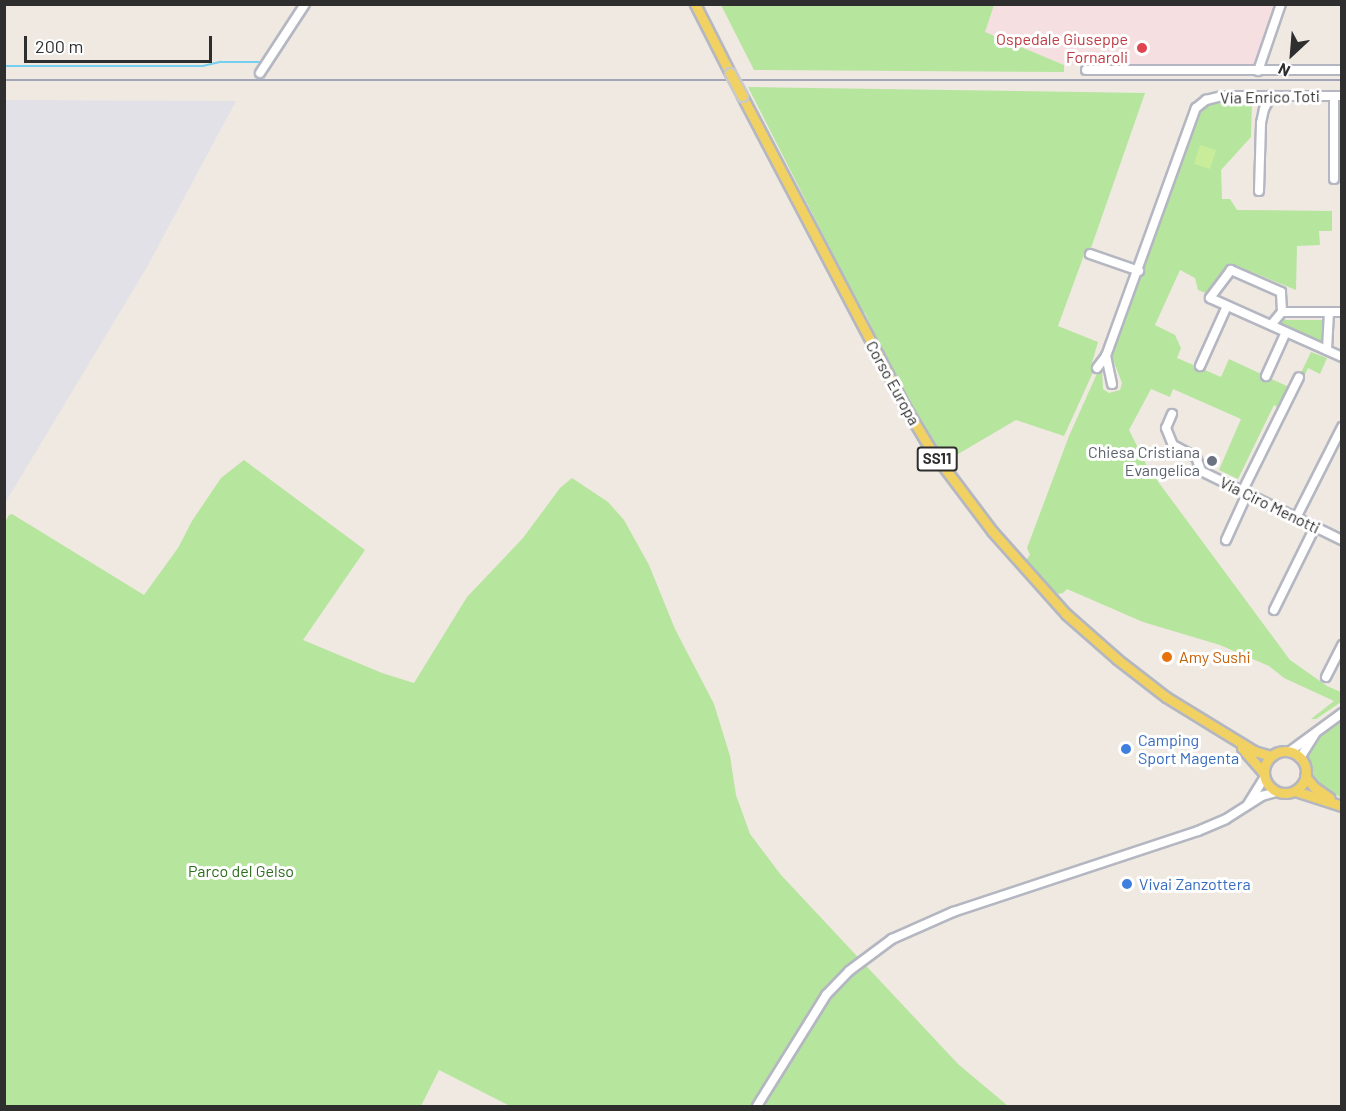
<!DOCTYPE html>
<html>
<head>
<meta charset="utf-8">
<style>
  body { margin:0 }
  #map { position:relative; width:1346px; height:1111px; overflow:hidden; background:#efe9e1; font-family:Barlow,sans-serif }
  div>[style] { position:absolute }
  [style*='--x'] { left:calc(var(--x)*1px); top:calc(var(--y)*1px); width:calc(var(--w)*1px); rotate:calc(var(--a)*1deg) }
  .industrial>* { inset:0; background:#e3e1e8 }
  .medical>* { inset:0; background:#f5dfe0 }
  .green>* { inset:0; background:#b6e59e }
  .pitch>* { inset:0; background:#c9ec9a }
  .stream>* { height:1.5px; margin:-0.75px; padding:0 0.75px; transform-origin:0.75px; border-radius:0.75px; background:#75cff0 }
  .roads { filter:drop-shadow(2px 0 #b4b7c1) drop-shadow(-2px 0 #b4b7c1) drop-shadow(0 2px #b4b7c1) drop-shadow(0 -2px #b4b7c1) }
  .minor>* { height:8px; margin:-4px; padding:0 4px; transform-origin:4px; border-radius:4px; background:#fff }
  .major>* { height:9px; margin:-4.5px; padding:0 4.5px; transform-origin:4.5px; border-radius:4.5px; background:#f2d163 }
  .major>.ring { margin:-4.5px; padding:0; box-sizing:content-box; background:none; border:9px solid #f2d163; border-radius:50% }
  .rail>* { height:1.5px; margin:-0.75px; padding:0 0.75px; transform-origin:0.75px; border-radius:0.75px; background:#a3a6b8 }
  .bridges { filter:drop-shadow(2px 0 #c9c9c9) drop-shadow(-2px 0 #c9c9c9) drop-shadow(0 2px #c9c9c9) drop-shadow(0 -2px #c9c9c9) }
  .major-bridge>* { height:9px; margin:-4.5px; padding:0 4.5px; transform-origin:4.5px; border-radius:4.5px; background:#f2d163 }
  .dots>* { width:16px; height:16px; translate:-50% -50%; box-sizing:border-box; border:3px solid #fff; border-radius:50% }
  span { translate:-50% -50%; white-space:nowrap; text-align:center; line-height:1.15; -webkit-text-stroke:6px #fff; paint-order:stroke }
  .shield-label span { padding:2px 4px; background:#fff; border:2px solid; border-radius:4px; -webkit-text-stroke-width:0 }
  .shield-label { font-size:15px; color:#2e2e2e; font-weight:700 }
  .health-label { font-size:16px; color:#be3a42 }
  .right { translate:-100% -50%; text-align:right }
  .street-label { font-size:16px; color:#2e2e2e }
  .worship-label { font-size:16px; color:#5b616d }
  .food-label { font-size:16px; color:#c56008 }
  .left { translate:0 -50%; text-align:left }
  .shop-label { font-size:16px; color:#366cbe }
  .park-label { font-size:16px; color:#2c6e1b }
  .frame { position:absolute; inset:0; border:6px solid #2e2e2e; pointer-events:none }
  .north { position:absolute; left:1262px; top:24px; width:60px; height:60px; -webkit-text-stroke:4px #fff; paint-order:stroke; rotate:206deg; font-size:16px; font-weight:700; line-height:24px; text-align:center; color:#2e2e2e }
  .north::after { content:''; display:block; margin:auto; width:21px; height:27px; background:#2e2e2e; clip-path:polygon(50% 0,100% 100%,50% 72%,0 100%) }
  .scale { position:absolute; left:24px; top:36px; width:188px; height:27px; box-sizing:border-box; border:3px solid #2e2e2e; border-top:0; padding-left:8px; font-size:18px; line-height:21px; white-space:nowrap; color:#2e2e2e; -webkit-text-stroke:4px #fff; paint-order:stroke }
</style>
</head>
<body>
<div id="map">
  <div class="industrial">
    <i style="clip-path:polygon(5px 100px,236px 101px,147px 267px,5px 503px)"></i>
  </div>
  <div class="medical">
    <i style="clip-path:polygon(994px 5px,1275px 5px,1254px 65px,1064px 65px,985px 32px)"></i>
  </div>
  <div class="green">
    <i style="clip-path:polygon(721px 5px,994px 5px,985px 32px,1064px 65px,1064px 72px,754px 70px)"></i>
    <i style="clip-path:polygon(748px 87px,1145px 93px,1091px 248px,1084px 255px,1058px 326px,1098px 342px,1091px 366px,1095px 368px,1064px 436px,1016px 420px,958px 454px,948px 458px,943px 457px,892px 372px,865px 313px,858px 308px,841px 278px,841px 270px)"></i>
    <i style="clip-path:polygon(1212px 101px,1252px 101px,1251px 137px,1221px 170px,1222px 199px,1230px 199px,1237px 210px,1332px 211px,1332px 231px,1319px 231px,1320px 245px,1297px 246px,1296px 290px,1232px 264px,1208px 294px,1198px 290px,1195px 278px,1180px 270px,1155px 325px,1175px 335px,1181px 348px,1177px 358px,1221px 377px,1229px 359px,1289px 387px,1277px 407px,1274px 405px,1238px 479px,1219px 470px,1241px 419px,1173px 389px,1170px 397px,1151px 389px,1129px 430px,1148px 468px,1290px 660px,1327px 686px,1341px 692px,1341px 702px,1316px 719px,1311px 719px,1334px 701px,1284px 678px,1269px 666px,1220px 645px,1143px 622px,1067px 589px,1063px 593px,1058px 594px,1025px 561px,1030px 555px,1027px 548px,1069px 436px,1099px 369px,1102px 369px,1103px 389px,1109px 393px,1120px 390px,1122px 383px,1112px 357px,1196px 115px)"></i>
    <i style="clip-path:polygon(1324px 315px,1323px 342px,1321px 343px,1279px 324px,1284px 316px,1285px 320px,1323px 320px)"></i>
    <i style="clip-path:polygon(1311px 352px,1327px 358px,1320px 374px,1308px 368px,1303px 379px,1299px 377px)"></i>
    <i style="clip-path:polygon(244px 460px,365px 550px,303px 640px,382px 673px,414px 683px,467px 597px,523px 538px,560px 488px,572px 478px,608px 502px,624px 520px,649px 565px,675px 629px,714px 704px,730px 756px,736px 795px,750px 834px,781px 875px,958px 1064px,1008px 1106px,510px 1106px,439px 1070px,421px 1106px,5px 1106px,5px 522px,9px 515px,12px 514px,144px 595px,178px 548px,192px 521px,221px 478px)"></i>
    <i style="clip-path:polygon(1341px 718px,1341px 798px,1320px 783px,1311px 772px,1308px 757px,1316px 742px)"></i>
  </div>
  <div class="pitch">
    <i style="clip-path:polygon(1200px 145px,1216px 150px,1210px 169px,1194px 164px)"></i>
  </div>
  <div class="stream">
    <i style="--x:4;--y:66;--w:199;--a:0"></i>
    <i style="--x:203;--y:66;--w:18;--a:-13"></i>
    <i style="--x:221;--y:62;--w:40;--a:0"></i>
  </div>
  <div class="roads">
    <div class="minor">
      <i style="--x:1086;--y:70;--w:256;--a:0"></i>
      <i style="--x:1258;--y:71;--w:71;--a:-71.1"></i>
      <i style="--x:260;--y:73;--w:82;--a:-56.9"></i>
      <i style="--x:1334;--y:179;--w:83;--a:-90"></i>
      <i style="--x:1259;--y:191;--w:68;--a:-88.3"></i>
      <i style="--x:1261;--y:123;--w:14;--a:-78"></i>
      <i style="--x:1264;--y:109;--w:15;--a:-62"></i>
      <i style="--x:1090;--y:254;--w:52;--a:19.1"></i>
      <i style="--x:1282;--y:312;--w:20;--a:-93"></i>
      <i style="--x:1281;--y:292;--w:55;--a:-156.3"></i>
      <i style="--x:1231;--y:270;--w:35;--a:127"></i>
      <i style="--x:1210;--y:298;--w:145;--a:24.1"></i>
      <i style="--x:1271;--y:325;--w:17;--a:-50"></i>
      <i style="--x:1282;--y:312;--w:60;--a:0"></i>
      <i style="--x:1327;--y:350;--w:38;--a:-87"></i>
      <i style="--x:1200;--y:366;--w:66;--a:-65.8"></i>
      <i style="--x:1097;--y:368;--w:15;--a:-53"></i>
      <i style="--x:1266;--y:376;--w:48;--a:-65.6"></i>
      <i style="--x:1112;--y:384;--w:29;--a:-102"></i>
      <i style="--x:1106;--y:356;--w:264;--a:-70.1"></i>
      <i style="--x:1196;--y:108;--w:13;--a:-39"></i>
      <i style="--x:1206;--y:100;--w:16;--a:-14"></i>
      <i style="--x:1222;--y:96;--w:120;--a:0"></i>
      <i style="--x:1172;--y:414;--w:15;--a:113"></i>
      <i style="--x:1166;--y:428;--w:18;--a:68"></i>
      <i style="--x:1173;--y:445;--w:26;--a:28"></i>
      <i style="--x:1196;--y:457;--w:15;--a:70"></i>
      <i style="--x:1201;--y:471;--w:157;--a:26.1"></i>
      <i style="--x:1242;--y:492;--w:128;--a:-63.6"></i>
      <i style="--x:1296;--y:518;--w:102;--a:-63.2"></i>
      <i style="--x:1226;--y:540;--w:51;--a:-65.5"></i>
      <i style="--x:1274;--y:610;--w:93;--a:-63.7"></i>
      <i style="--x:1326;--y:677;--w:36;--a:-63"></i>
      <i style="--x:1289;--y:752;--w:66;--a:-36.3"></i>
      <i style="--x:1300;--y:758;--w:28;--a:-58"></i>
      <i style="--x:1248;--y:804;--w:31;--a:-58"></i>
      <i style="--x:757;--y:1106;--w:131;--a:-58.1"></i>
      <i style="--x:826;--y:995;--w:33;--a:-46"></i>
      <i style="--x:849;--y:971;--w:54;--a:-36.7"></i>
      <i style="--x:892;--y:939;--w:67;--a:-23.9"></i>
      <i style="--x:953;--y:912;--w:258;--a:-18.3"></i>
      <i style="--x:1198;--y:831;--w:30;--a:-23"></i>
      <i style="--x:1226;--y:819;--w:43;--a:-32.6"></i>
      <i style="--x:1262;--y:796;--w:15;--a:-16"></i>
    </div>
    <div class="major">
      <i style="--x:695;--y:4;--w:77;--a:63.1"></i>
      <i style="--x:742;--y:96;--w:349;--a:62.3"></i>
      <i style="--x:904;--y:405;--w:52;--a:59"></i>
      <i style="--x:931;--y:450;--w:101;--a:53"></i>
      <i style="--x:992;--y:531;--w:111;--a:48.3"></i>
      <i style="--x:1066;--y:614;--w:68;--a:41.4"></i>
      <i style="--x:1117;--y:659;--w:62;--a:37.8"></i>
      <i style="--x:1166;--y:697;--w:103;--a:31.5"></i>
      <i style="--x:1254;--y:751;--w:18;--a:16"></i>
      <i style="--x:1242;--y:748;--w:32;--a:49"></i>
      <i class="ring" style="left:1264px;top:751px;width:33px;height:33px"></i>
      <i style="--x:1305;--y:776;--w:14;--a:51"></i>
      <i style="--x:1314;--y:787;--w:19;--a:35"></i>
      <i style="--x:1295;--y:791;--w:49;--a:17.7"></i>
    </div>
  </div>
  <div class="rail">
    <i style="--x:4;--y:80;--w:1338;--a:0"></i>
  </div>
  <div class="bridges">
    <div class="major-bridge">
      <i style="--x:730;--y:73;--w:26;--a:62"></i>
    </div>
  </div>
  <div class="dots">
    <i style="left:1142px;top:48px;background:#e0444e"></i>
    <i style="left:1212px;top:461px;background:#6b7280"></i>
    <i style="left:1167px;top:657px;background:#e8710a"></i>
    <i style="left:1126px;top:749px;background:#3f7fe0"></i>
    <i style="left:1127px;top:884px;background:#3f7fe0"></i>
  </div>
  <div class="shield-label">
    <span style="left:937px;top:459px">SS11</span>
  </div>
  <div class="health-label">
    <span class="right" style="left:1128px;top:48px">Ospedale Giuseppe<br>Fornaroli</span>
  </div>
  <div class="street-label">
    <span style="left:1270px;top:97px;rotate:-1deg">Via Enrico Toti</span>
    <span style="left:893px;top:383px;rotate:61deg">Corso Europa</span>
    <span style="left:1270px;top:505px;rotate:26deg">Via Ciro Menotti</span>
  </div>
  <div class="worship-label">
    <span class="right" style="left:1200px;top:461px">Chiesa Cristiana<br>Evangelica</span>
  </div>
  <div class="food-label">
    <span class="left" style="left:1179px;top:657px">Amy Sushi</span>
  </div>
  <div class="shop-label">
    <span class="left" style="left:1138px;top:749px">Camping<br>Sport Magenta</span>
    <span class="left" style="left:1139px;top:884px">Vivai Zanzottera</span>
  </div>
  <div class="park-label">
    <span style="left:241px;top:871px">Parco del Gelso</span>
  </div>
  <div class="frame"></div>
  <div class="north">N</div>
  <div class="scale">200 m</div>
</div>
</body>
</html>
